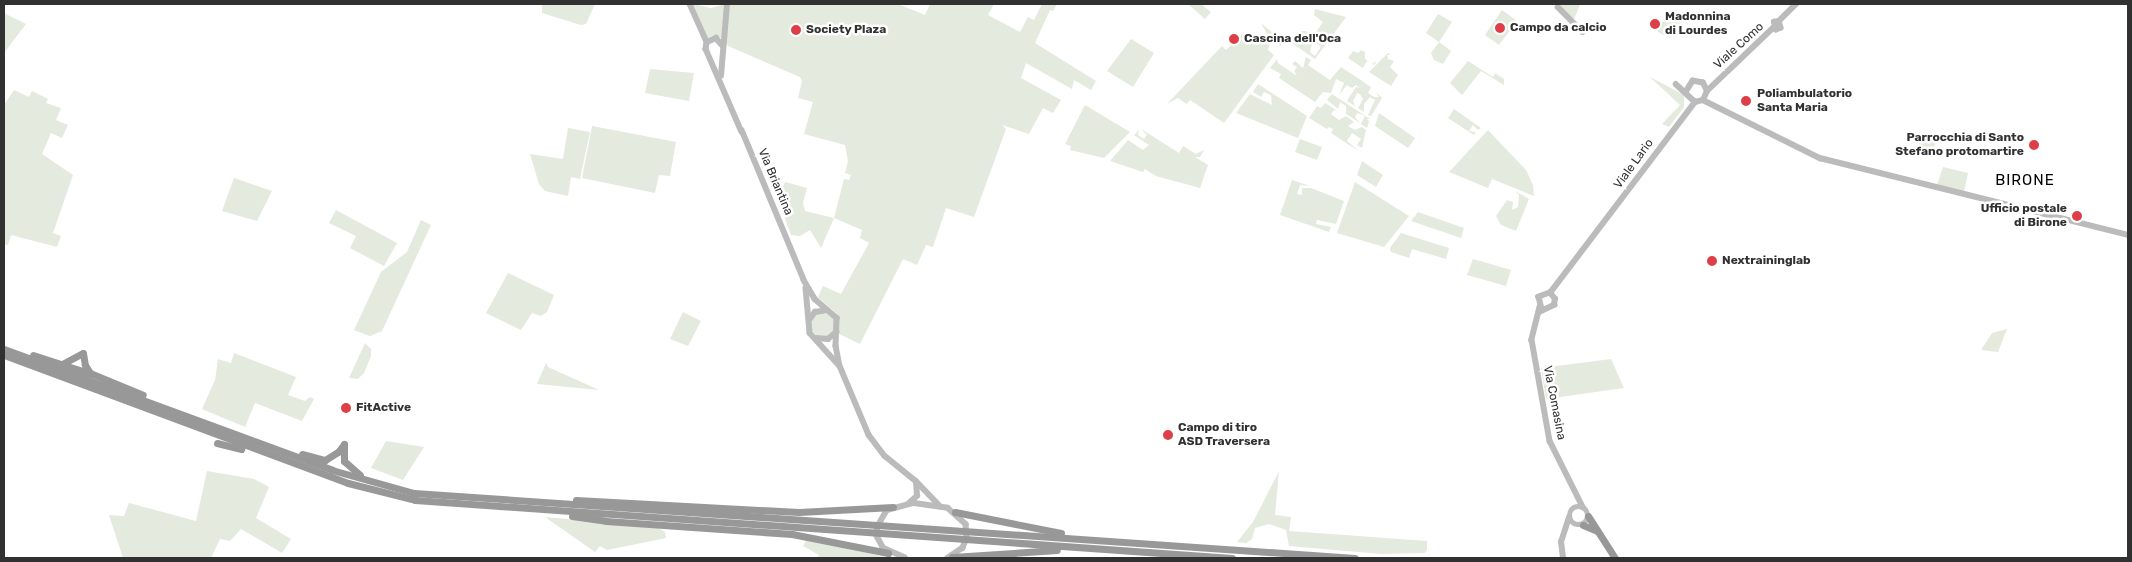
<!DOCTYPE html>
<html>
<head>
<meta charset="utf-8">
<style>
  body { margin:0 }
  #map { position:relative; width:2132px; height:562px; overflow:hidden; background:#fff; font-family:Rubik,sans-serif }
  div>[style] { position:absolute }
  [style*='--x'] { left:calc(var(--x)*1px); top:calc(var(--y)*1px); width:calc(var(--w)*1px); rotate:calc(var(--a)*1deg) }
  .green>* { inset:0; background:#e4eadd }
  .round { border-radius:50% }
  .secondary>* { height:5.5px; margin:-2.75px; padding:0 2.75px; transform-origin:2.75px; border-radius:2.75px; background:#bbb }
  .secondary>.ring { margin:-2.75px; padding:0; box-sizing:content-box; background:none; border:5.5px solid #bbb; border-radius:50% }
  .highway>* { height:7px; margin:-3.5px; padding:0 3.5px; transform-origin:3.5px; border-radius:3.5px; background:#989898 }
  .dots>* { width:14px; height:14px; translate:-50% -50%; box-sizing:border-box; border:2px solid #fff; border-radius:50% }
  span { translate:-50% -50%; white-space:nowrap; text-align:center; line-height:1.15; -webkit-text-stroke:5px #fff; paint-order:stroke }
  .poi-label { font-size:12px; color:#313131; font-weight:700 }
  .left { translate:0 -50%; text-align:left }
  .right { translate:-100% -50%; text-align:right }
  .street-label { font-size:12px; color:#313131 }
  .quarter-label { font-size:15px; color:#000; letter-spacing:1px }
  .frame { position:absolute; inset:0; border:5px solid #313131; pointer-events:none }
</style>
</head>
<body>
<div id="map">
  <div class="green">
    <i style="clip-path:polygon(542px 4px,595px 4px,586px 24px,581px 25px,542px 13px)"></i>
    <i style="clip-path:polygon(693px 4px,711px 8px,725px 4px,721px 38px,712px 36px,706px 39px)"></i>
    <i style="clip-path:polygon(730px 4px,898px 4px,925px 15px,930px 4px,994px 4px,988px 15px,1020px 32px,1028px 17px,1034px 20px,1042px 4px,1057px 4px,1053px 11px,1050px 10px,1035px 43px,1096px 81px,1091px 90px,1074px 80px,1072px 89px,1026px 63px,1021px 78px,1061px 100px,1053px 113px,1043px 108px,1029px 134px,1002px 125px,1006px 129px,974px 217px,946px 208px,933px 247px,926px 245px,917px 265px,903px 259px,860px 344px,839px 334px,837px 314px,818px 297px,823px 286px,841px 294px,869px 243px,860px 238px,862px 230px,834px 218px,821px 248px,810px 230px,800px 236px,791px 235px,778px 199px,785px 182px,807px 188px,803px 203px,805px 211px,834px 218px,844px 179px,849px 180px,851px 175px,845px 173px,848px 161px,845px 145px,804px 134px,813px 102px,798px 98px,802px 81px,800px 77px,728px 46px,725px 40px)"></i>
    <i style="clip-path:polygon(1188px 4px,1201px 4px,1211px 12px,1205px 19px)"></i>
    <i style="clip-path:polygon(1557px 4px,1580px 5px,1574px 19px)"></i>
    <i style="clip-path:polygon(1315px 9px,1346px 17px,1315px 59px,1292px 43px,1302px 31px,1306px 31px,1314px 36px,1310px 52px,1315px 56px,1321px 47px,1316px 43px,1318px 35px,1323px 45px,1328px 37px,1325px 33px,1316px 32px,1323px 22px,1314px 15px)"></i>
    <i style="clip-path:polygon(1502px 10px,1517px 21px,1499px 45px,1485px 35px)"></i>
    <i style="clip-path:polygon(4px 13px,26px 24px,4px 53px)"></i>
    <i style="clip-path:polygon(1438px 14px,1452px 22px,1439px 42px,1451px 51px,1443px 64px,1434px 60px,1431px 53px,1439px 42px,1426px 33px)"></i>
    <i style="clip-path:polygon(1654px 22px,1682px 22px,1670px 38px,1658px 32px)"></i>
    <i style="clip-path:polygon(1261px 23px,1283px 42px,1281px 46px,1273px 40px,1270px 43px,1268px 50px,1274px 55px,1224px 123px,1190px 100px,1187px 104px,1178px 98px,1167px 104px,1222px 46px,1226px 50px,1244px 32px,1253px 41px,1261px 41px,1267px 34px)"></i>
    <i style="clip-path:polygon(1131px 39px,1154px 53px,1133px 87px,1107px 71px)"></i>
    <i style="clip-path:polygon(1361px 50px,1365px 52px,1365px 59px,1372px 64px,1377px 61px,1374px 65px,1367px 61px,1363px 68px,1348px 58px,1353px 51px,1358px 53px)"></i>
    <i style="clip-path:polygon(1388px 53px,1391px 55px,1387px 55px,1388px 59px,1394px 61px,1390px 67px,1398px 75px,1391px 86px,1369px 72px)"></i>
    <i style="clip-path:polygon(1306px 57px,1311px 60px,1308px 65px,1330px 80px,1341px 67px,1371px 87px,1368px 93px,1374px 97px,1379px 97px,1376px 92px,1382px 98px,1371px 116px,1368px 115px,1375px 100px,1370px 97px,1364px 104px,1364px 112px,1358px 108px,1363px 99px,1360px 94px,1357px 93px,1353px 101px,1355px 106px,1347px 101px,1356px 87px,1360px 88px,1356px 85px,1352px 88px,1347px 85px,1339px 95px,1344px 83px,1336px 79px,1331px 93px,1323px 92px,1315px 102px,1279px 78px,1281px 74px,1270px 68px,1277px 59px,1278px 63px,1297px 76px,1294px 71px,1297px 67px,1292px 64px,1295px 61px,1303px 68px)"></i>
    <i style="clip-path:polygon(1468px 61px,1493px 77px,1495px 73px,1504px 79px,1504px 85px,1481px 71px,1462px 95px,1450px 83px)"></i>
    <i style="clip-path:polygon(650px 69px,694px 73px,689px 101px,645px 93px)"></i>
    <i style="clip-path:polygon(1650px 77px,1684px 95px,1684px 107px,1669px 127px,1662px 124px,1680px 105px)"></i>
    <i style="clip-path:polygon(1258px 84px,1307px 116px,1298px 138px,1236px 113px,1250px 94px,1272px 105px,1271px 95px,1264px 92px,1261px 97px,1253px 92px)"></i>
    <i style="clip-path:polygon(14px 90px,29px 97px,32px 91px,48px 99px,46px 103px,61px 108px,56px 120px,68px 125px,62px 138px,51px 133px,42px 154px,73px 175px,53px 233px,61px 236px,57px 247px,11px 235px,8px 245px,4px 244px,4px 105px)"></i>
    <i style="clip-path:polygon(1332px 94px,1370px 119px,1367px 119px,1369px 121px,1367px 128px,1361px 124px,1365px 116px,1357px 113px,1355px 117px,1360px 123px,1346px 114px,1346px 106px,1340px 102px,1338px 109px,1327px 100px)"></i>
    <i style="clip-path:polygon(1325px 103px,1338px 111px,1334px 110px,1331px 114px,1339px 120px,1346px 116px,1354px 122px,1348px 126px,1355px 130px,1362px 127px,1366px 130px,1362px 148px,1357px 145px,1361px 139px,1352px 133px,1347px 141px,1360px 152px,1331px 133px,1333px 129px,1329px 127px,1327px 129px,1309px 118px,1317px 106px,1321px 108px)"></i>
    <i style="clip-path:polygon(1085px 105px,1130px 132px,1104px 158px,1070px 150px,1071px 146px,1065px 144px)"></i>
    <i style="clip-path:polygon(1454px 109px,1481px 128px,1478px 130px,1473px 125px,1469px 131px,1476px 132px,1474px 135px,1448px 118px)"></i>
    <i style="clip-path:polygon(1379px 113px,1415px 138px,1408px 148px,1375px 126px)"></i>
    <i style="clip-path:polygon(592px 126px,676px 142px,670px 176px,659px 175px,655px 193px,582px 178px)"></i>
    <i style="clip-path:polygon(568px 128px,590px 132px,580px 179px,571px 177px,568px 196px,545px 191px,539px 184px,530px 154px,563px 159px)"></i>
    <i style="clip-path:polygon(1141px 129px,1179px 153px,1183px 146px,1196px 154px,1204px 150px,1200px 157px,1195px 157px,1208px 165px,1200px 188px,1156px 176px,1145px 169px,1143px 172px,1110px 161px,1128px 140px,1143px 150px,1149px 145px,1134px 135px,1139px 130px,1138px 135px,1144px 139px,1147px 135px)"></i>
    <i style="clip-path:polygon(1488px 130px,1526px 170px,1533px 185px,1534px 196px,1492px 179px,1488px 188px,1449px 172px)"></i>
    <i class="round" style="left:1919px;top:136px;width:16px;height:16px"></i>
    <i style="clip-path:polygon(1300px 139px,1322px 147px,1317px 160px,1295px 152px)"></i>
    <i style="clip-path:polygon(1362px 161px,1383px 175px,1376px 187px,1357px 175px)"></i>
    <i style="clip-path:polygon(1943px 167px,1968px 173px,1964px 192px,1937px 185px)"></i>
    <i style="clip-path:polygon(234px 178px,272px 191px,257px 221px,222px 211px)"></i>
    <i style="clip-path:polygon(1292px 180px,1310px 186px,1300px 185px,1297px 194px,1302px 195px,1302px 188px,1311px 188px,1344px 201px,1336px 224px,1317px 220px,1316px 224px,1331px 227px,1329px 232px,1280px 215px)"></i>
    <i style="clip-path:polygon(1355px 182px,1409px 216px,1384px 247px,1337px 233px)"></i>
    <i style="clip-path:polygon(1515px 191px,1529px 199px,1516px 231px,1501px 225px,1496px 216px,1507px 200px,1513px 202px,1512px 210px,1518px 207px,1519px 195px)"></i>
    <i style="clip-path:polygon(336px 210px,397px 243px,384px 266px,350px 248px,356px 236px,329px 223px)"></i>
    <i style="clip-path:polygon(1418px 212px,1464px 228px,1461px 238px,1411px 221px)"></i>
    <i style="clip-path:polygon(421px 220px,431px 225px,382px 331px,370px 336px,354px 330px,381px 272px,407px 252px)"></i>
    <i style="clip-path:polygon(1401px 233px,1449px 248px,1446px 259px,1412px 249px,1409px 258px,1391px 252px,1390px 248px)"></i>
    <i style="clip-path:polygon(1473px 259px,1511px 270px,1506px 286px,1467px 275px)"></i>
    <i style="clip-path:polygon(508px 273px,554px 295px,547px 312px,541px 316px,532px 313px,521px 330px,486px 313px)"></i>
    <i style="clip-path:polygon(683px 312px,701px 321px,688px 346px,670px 339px)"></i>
    <i class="round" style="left:811px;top:313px;width:24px;height:24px"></i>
    <i style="clip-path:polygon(2007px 329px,1998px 352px,1981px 350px,1992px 333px)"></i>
    <i style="clip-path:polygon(365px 343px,371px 349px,371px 356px,364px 373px,358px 379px,349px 378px)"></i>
    <i style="clip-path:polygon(234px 353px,296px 377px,288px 395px,305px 401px,310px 397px,314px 399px,302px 421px,255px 403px,245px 427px,202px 409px,215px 380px,218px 359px,231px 363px)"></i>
    <i style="clip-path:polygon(1611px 359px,1624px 388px,1546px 399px,1541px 368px)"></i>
    <i style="clip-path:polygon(546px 363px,548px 367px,599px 390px,537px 384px)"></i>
    <i style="clip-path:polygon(386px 441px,424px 447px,403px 480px,371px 468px)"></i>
    <i style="clip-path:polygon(207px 471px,254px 479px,269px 487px,256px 518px,291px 539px,282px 553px,241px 529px,230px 541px,220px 539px,211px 558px,123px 558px,109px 515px,124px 516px,129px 503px,196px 521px)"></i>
    <i style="clip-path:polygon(1279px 471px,1275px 515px,1291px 517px,1289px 531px,1427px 541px,1427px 550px,1425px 553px,1381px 554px,1289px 546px,1286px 530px,1269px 524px,1255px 528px,1252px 539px,1246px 543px,1237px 542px,1253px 522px)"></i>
    <i style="clip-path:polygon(545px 517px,656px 527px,665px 532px,666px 538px,607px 550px,600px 546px,595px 552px)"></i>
    <i style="clip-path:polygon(806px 541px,841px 545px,887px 558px,817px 558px,819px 555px,803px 546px)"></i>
  </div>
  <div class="secondary">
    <i style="--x:690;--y:4;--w:42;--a:65.9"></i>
    <i style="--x:1558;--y:7;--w:35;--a:45"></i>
    <i style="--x:1779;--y:21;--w:7;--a:74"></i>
    <i style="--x:1781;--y:28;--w:5;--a:158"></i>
    <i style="--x:1776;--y:30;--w:8;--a:-104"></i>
    <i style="--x:1774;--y:22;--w:5;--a:-11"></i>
    <i style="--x:1779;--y:21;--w:24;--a:-45"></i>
    <i style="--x:707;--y:42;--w:7;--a:98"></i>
    <i style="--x:706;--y:49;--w:90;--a:66.6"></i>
    <i style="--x:707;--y:42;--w:10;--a:-24"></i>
    <i style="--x:716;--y:38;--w:9;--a:49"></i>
    <i style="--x:721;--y:76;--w:72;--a:-85.2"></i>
    <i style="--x:1676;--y:84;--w:26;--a:43"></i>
    <i style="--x:1695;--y:102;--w:8;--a:-14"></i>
    <i style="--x:1703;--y:100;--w:10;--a:-66"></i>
    <i style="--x:1707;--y:91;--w:9;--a:-117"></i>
    <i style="--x:1703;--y:83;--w:10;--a:-169"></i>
    <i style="--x:1693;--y:81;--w:13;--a:122"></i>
    <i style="--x:1707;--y:91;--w:91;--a:-43.7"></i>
    <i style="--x:1703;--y:100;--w:131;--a:26.4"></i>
    <i style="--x:1820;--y:158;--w:317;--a:14"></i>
    <i style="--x:742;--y:130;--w:162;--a:67.5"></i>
    <i style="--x:804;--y:280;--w:22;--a:60"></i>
    <i style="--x:815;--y:299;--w:29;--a:41"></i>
    <i style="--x:837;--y:318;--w:28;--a:92"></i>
    <i style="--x:836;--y:346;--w:20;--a:79"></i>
    <i style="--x:840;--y:366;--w:75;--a:67.2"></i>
    <i style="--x:869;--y:435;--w:26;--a:53"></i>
    <i style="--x:885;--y:456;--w:40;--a:39"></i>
    <i style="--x:916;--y:481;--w:35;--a:46"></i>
    <i style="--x:806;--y:288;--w:45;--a:84.9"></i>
    <i style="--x:810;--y:333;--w:43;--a:47.8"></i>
    <i style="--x:1550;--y:293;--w:240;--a:-52.8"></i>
    <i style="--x:1540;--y:307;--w:34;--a:104"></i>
    <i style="--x:1532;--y:340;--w:103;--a:79.9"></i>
    <i style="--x:1550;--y:441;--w:74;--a:63.4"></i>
    <i style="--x:1539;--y:312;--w:17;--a:-25"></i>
    <i style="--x:1554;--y:305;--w:6;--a:-81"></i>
    <i style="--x:1555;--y:299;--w:8;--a:-130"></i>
    <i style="--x:1550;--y:293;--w:12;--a:160"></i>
    <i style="--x:1539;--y:297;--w:12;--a:76"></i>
    <i style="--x:809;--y:320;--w:10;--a:-53"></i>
    <i style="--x:815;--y:312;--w:12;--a:-9"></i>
    <i style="--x:816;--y:338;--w:12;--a:5"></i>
    <i style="--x:828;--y:339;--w:11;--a:-41"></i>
    <i style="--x:908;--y:504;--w:12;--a:-42"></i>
    <i style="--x:917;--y:496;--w:13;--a:-94"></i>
    <i class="ring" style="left:1570px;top:507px;width:12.5px;height:12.5px"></i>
    <i style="--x:905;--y:558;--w:24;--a:-156"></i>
    <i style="--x:883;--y:548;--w:13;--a:-119"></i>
    <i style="--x:877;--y:537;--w:10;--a:-90"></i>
    <i style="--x:877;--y:527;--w:20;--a:-60"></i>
    <i style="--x:887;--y:510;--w:28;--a:-15"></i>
    <i style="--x:914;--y:503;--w:34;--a:8"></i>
    <i style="--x:948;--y:508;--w:24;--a:42"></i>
    <i style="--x:966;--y:524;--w:14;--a:86"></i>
    <i style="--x:967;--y:538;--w:11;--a:112"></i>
    <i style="--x:963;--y:548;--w:18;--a:146"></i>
    <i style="--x:1563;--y:558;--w:16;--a:-97"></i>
    <i style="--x:1561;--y:542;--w:26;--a:-72"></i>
  </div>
  <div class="highway">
    <i style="--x:4;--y:349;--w:350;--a:20.2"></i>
    <i style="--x:332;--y:470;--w:85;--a:15.7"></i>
    <i style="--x:414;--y:493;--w:943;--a:3.95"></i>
    <i style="--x:83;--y:353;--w:12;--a:81"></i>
    <i style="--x:85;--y:365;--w:9;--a:58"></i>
    <i style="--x:90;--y:373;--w:57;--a:22.5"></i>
    <i style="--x:4;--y:355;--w:367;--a:20.4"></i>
    <i style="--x:348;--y:483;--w:69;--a:14.2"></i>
    <i style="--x:415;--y:500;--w:819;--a:4.06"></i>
    <i style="--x:33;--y:355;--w:62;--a:17.9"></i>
    <i style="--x:64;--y:363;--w:21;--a:-28"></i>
    <i style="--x:217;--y:443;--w:25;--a:14"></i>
    <i style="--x:344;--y:444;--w:17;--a:90"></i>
    <i style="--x:344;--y:461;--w:21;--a:41"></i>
    <i style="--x:302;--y:454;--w:24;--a:15"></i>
    <i style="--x:325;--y:460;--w:15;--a:-32"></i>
    <i style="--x:338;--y:452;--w:10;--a:-53"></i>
    <i style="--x:576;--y:500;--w:223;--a:3.1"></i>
    <i style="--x:799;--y:512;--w:94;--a:-3"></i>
    <i style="--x:955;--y:512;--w:108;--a:11.2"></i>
    <i style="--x:572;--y:516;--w:34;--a:8"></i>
    <i style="--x:606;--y:521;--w:186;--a:4"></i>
    <i style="--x:792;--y:534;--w:98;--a:11.2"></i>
    <i style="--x:1588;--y:516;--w:50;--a:57.3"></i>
    <i style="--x:1583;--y:525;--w:15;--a:23"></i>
    <i style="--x:952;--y:557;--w:105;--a:-3.8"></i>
  </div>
  <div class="dots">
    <i style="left:1655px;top:24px;background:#de3e48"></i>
    <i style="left:1500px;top:28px;background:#de3e48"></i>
    <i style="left:796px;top:30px;background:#de3e48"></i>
    <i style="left:1234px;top:39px;background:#de3e48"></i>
    <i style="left:1746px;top:101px;background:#de3e48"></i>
    <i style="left:2034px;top:145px;background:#de3e48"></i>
    <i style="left:2077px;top:216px;background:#de3e48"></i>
    <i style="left:1712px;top:261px;background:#de3e48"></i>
    <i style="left:346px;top:408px;background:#de3e48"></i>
    <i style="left:1168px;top:435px;background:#de3e48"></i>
  </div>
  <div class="poi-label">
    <span class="left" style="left:1665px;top:24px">Madonnina<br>di Lourdes</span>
    <span class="left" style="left:1510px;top:28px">Campo da calcio</span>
    <span class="left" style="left:806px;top:30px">Society Plaza</span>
    <span class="left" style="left:1244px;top:39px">Cascina dell'Oca</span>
    <span class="left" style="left:1757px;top:101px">Poliambulatorio<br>Santa Maria</span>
    <span class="right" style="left:2024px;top:145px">Parrocchia di Santo<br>Stefano protomartire</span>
    <span class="right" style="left:2067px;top:216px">Ufficio postale<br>di Birone</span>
    <span class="left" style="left:1722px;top:261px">Nextraininglab</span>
    <span class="left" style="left:356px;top:408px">FitActive</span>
    <span class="left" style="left:1178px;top:435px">Campo di tiro<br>ASD Traversera</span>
  </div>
  <div class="street-label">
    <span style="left:1739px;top:46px;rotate:-42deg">Viale Como</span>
    <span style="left:1634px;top:164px;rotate:-54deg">Viale Lario</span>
    <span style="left:775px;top:182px;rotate:67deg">Via Briantina</span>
    <span style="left:1554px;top:403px;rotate:79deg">Via Comasina</span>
  </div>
  <div class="quarter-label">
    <span style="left:2025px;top:181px">BIRONE</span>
  </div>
  <div class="frame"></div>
</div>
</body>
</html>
